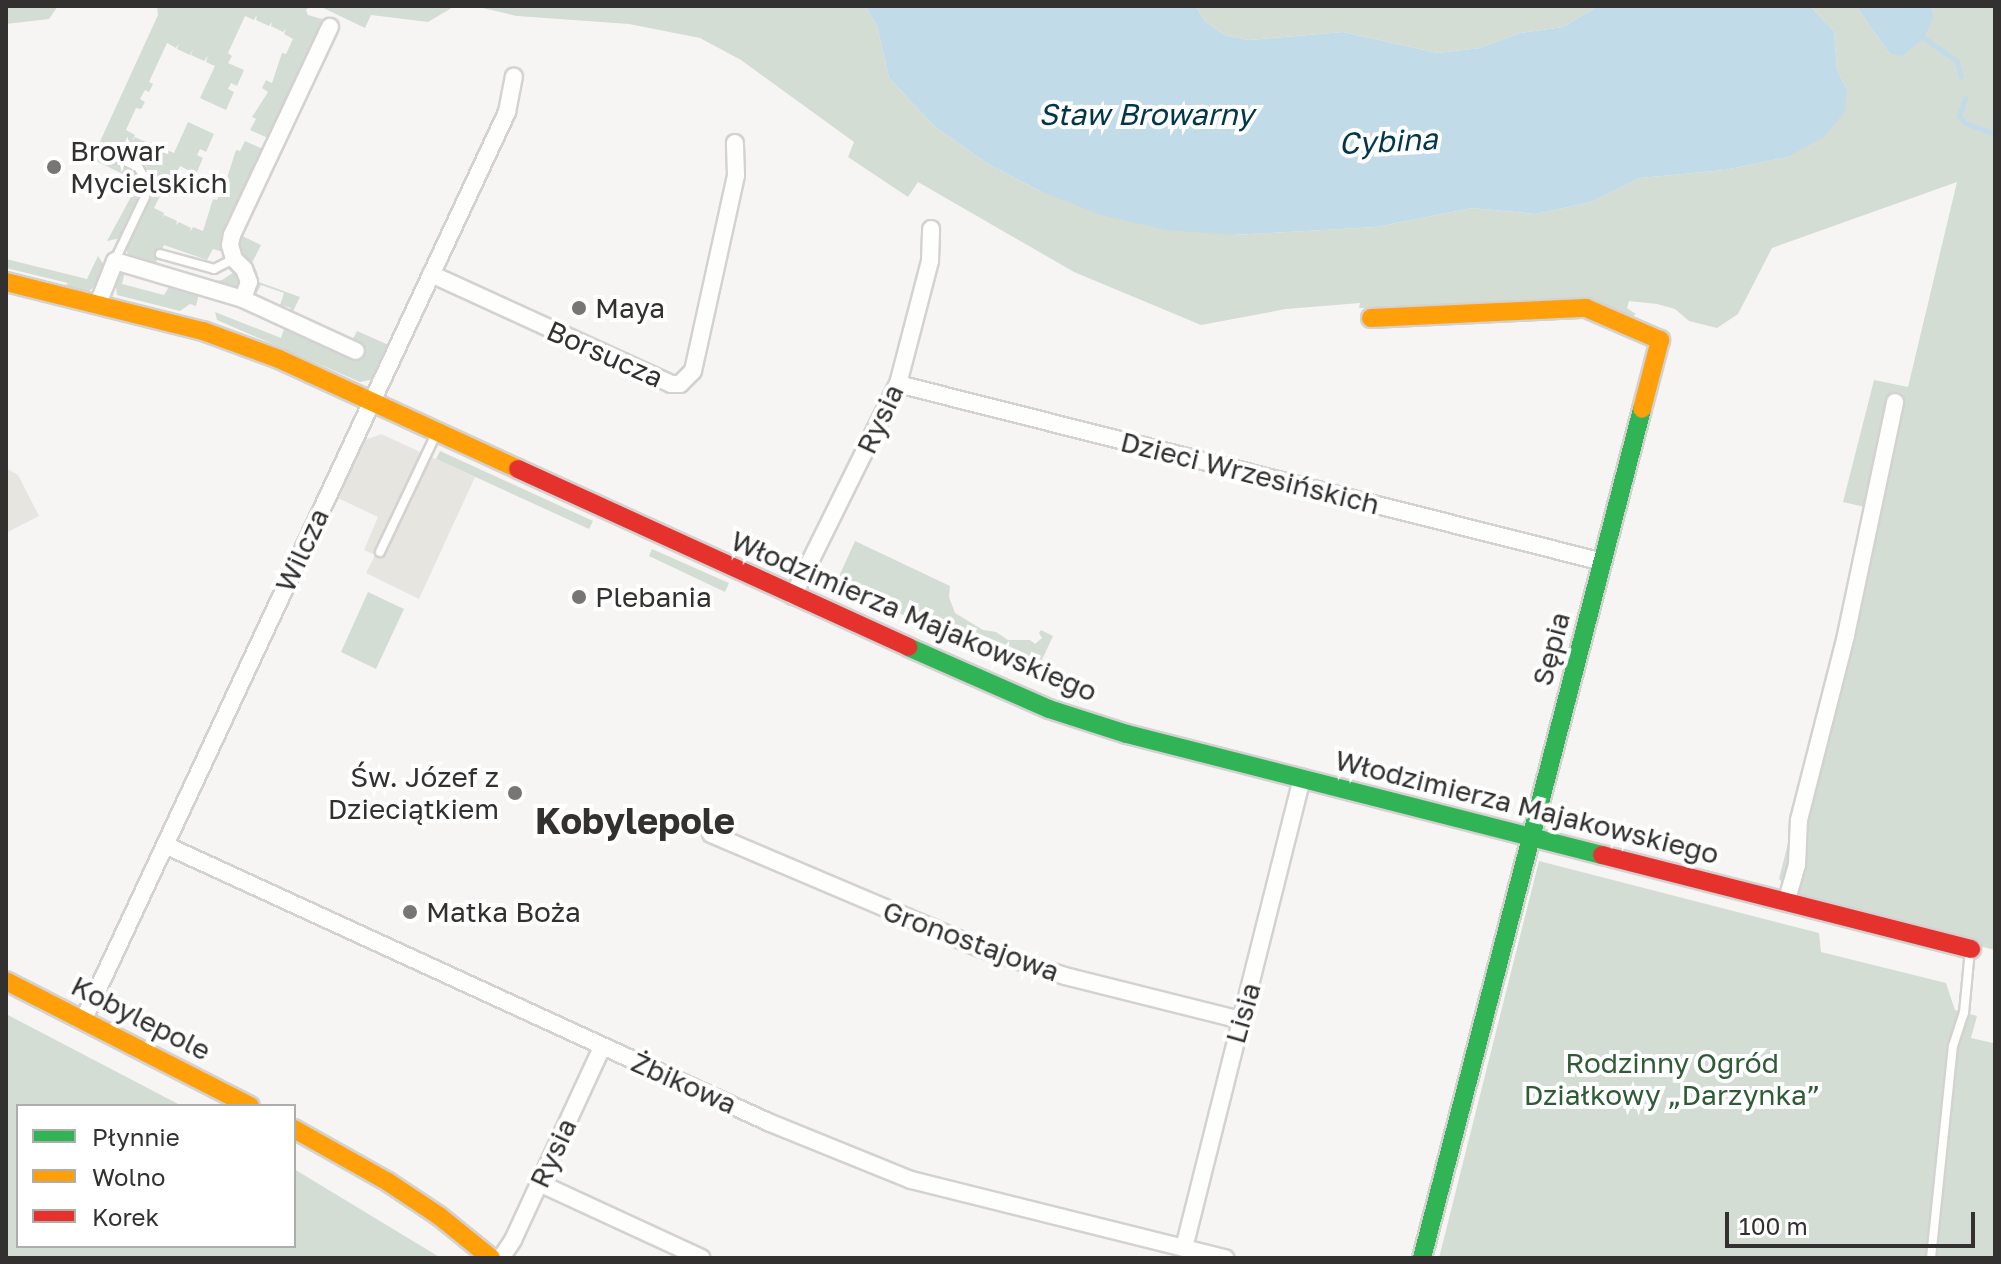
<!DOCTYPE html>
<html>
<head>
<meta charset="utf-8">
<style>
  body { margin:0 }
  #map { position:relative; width:2001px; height:1264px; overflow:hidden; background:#f6f5f4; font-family:"Golos Text",sans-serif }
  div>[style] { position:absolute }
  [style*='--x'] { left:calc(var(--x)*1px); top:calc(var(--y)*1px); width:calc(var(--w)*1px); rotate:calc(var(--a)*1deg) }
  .built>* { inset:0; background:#e7e5df }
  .green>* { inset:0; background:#d3ddd4 }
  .water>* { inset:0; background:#c1dbe8 }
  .stream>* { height:5px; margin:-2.5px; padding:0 2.5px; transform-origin:2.5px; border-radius:2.5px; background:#c1dbe8 }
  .roads { filter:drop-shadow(2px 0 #d3d2d1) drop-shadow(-2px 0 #d3d2d1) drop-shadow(0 2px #d3d2d1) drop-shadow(0 -2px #d3d2d1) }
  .lane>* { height:8px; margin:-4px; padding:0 4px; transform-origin:4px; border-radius:4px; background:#fefefd }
  .street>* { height:16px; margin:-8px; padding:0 8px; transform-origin:8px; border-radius:8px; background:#fefefd }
  .fast>* { height:18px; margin:-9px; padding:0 9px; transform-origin:9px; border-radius:9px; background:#30b455 }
  .slow>* { height:18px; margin:-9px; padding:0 9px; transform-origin:9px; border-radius:9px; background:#ff9f0a }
  .jam>* { height:18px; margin:-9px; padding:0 9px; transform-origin:9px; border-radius:9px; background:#e5322d }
  .dots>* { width:22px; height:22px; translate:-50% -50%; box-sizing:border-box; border:4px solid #fff; border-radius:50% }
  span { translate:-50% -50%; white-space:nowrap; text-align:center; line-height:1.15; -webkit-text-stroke:8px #fff; paint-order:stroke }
  .poi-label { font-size:28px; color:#323130 }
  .left { translate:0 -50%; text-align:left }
  .right { translate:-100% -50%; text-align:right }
  .street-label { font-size:28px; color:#323130 }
  .park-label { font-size:28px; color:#2f5c37 }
  .water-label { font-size:30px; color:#00374b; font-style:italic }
  .district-label { font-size:36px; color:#323130; font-weight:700 }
  .frame { position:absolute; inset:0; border:8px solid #323130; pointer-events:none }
  .legend { position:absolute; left:16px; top:1104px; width:280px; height:144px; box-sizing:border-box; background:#fff; border:2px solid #adadac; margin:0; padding:10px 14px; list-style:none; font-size:24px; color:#323130 }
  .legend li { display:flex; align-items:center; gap:16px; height:40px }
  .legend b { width:40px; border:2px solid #adadac }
  .scale { position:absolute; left:1725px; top:1212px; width:250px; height:36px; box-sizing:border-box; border:4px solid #323130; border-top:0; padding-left:10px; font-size:24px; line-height:28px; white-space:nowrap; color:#323130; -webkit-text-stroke:6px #fff; paint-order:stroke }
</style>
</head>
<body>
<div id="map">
  <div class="built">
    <i style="clip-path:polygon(381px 434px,475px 477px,419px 599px,366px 573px,375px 555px,364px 550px,378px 517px,338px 498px,365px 440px)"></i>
    <i style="clip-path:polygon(6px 468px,18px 475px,39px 516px,6px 533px)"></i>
  </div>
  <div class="green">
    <i style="clip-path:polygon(6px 6px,58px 6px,49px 19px,6px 24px)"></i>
    <i style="clip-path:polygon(157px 6px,310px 6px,306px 10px,308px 15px,322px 19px,270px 139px,250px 130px,256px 119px,252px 117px,268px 92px,262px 88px,266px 80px,272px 83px,282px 53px,286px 54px,293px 39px,284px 34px,286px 29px,283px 32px,271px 26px,272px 22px,269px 26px,256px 20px,257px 15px,254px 20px,245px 16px,228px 53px,232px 56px,228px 63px,244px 70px,237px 86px,231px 83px,228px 89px,234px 92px,226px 110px,200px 98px,215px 66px,206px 62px,208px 56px,204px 61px,191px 55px,193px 49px,190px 55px,177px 49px,179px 43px,176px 48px,167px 43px,149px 82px,153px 84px,149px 92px,145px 90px,140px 99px,145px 102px,141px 109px,136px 108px,126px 130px,135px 135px,132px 141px,135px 137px,148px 143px,147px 148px,150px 142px,163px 148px,161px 154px,164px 149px,174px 153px,188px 122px,214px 134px,206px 152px,200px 149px,197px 155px,203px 158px,196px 174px,180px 166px,176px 174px,172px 172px,154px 208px,164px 213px,162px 219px,164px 215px,177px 221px,176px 225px,179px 222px,191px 228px,190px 232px,193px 227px,203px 231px,213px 199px,217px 200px,223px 187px,217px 183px,220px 176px,227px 178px,236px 150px,240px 151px,245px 141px,265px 150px,224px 236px,223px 252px,213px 249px,207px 260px,164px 245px,156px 262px,214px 281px,222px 280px,234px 272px,240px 275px,241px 285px,235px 289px,128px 256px,126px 247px,151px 195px,153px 182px,146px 166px,107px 147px,103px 156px,134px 171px,142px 186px,121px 238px,107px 241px,139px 182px,92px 159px,158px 15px)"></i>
    <i style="clip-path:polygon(319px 6px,455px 6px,428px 22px,371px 15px,365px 28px)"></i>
    <i style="clip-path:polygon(474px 6px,865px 6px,877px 26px,889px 78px,934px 126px,988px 164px,1040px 191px,1232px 235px,1376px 227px,1472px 208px,1536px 214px,1591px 202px,1640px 178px,1725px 170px,1787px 157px,1847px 89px,1837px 70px,1834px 31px,1810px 6px,1856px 6px,1889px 53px,1934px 15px,1931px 6px,1995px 6px,1995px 950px,1803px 901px,1779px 879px,1840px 638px,1865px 507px,1843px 502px,1874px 380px,1908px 387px,1957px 182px,1772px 248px,1738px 314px,1717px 328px,1689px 321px,1675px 309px,1657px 304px,1629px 301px,1627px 308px,1636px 314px,1632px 317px,1607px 306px,1359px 308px,1360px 303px,1286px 309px,1201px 325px,1074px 272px,918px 182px,908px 197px,848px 157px,854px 142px,741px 60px,700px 38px,629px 24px,517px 16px)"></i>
    <i style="clip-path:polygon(1196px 6px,1598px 6px,1563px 27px,1520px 33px,1480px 48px,1438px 53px,1343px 32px,1249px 40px,1224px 35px,1204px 20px)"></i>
    <i style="clip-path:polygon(240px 235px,261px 245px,252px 263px,257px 272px,259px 282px,300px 297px,292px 313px,352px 341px,357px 331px,391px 346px,375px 379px,360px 382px,217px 320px,215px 312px,281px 338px,291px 308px,280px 305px,284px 293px,261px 285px,255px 296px,255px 270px,236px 248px)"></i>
    <i style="clip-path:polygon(98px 256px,104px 265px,95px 286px,88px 292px,65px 286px,68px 283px,6px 268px,6px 259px,87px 279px)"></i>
    <i style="clip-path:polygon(125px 271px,122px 284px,164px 295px,170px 285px,199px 294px,196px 306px,190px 304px,180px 311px,117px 295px,116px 287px,111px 285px,117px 273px)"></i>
    <i style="clip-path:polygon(440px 451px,593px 521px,589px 529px,436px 459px)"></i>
    <i style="clip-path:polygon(855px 541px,950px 586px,949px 597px,955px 613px,983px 630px,996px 632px,1008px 640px,1030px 640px,1035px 644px,1042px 638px,1039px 633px,1041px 630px,1053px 636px,1034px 677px,836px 583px)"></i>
    <i style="clip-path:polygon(652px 549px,729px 583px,725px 592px,649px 556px)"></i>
    <i style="clip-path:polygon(368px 592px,404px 609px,376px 669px,341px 652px)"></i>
    <i style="clip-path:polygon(1539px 861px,1819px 933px,1821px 952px,1946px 983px,1955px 1010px,1977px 1016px,1971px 1038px,1993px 1043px,1995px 1036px,1995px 1258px,1439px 1258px)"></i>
    <i style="clip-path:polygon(6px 1014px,182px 1106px,18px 1106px,18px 1246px,294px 1246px,294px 1169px,441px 1258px,6px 1258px)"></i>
  </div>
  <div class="water">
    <i style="clip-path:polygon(865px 6px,1196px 6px,1204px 20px,1224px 35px,1249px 40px,1343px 32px,1438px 53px,1480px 48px,1520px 33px,1563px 27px,1598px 6px,1810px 6px,1834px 31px,1837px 70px,1847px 89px,1845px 111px,1824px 137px,1787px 157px,1725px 170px,1640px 178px,1591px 202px,1536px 214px,1472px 208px,1376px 227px,1232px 235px,1167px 230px,1101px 215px,1040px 191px,988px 164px,934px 126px,889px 78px,877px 26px)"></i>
    <i style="clip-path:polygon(1856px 6px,1931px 6px,1934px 15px,1924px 38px,1902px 56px,1889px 53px)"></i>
  </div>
  <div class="stream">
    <i style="--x:1924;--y:38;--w:40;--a:34.9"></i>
    <i style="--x:1957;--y:61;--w:16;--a:75"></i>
    <i style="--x:1965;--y:98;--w:19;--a:108"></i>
    <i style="--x:1959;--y:116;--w:9;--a:49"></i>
    <i style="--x:1965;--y:123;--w:32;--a:20"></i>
  </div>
  <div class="roads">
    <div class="lane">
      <i style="--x:110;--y:154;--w:31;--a:25"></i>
      <i style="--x:138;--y:167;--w:17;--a:59"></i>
      <i style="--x:147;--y:182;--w:15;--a:98"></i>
      <i style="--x:145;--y:197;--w:70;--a:115.5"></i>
      <i style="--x:160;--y:254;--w:56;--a:15.5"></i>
      <i style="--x:214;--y:269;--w:22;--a:-27"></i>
      <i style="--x:380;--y:552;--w:131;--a:-64.6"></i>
      <i style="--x:1931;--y:1258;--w:213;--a:-84.1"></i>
      <i style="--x:1953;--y:1046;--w:35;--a:-72"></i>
      <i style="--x:1964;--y:1013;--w:64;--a:-84.6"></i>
    </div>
    <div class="street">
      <i style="--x:431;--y:274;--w:264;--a:24.6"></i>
      <i style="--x:671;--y:384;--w:9;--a:0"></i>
      <i style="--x:680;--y:384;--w:18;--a:-45"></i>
      <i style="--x:693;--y:371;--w:201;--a:-77.6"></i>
      <i style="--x:736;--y:175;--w:32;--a:-92"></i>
      <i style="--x:243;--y:299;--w:124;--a:24.7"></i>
      <i style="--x:98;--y:304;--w:46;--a:-68.4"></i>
      <i style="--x:115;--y:261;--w:134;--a:16.5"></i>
      <i style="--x:243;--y:299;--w:18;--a:-71"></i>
      <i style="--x:249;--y:282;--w:14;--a:-111"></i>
      <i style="--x:244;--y:269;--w:14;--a:-135"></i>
      <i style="--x:234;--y:259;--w:15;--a:-106"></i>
      <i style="--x:230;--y:245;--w:10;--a:-79"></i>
      <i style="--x:232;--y:235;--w:230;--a:-64.8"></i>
      <i style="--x:898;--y:384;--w:727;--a:14.17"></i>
      <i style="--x:793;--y:596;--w:237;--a:-63.7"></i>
      <i style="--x:898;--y:384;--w:127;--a:-75.4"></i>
      <i style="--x:930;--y:261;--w:32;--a:-88"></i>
      <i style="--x:711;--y:834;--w:291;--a:23"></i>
      <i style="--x:979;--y:948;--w:90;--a:18"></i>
      <i style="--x:1065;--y:976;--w:180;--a:14.1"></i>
      <i style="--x:165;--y:845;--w:664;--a:24.67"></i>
      <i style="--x:768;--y:1122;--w:154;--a:22.1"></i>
      <i style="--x:911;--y:1180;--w:324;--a:14"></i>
      <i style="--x:1786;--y:903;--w:40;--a:-74"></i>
      <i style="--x:1797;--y:865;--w:45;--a:-87.5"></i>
      <i style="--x:1799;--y:820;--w:191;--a:-75.7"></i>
      <i style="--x:1846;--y:635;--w:238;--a:-78.1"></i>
      <i style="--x:83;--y:1021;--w:1003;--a:-64.99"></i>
      <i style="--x:507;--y:112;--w:36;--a:-79"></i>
      <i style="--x:539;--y:1183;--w:179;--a:24.8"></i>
      <i style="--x:1184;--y:1248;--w:485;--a:-75.9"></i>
      <i style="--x:501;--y:1258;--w:22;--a:-56"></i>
      <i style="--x:513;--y:1240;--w:213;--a:-65.2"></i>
    </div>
    <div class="fast">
      <i style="--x:908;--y:647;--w:154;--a:23.7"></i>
      <i style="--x:1049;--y:709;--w:82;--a:17.8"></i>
      <i style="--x:1127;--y:734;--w:490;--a:14.3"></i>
      <i style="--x:1422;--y:1258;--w:877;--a:-75.47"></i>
    </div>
    <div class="slow">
      <i style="--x:6;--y:282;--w:203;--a:14"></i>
      <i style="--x:203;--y:331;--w:81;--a:20.2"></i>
      <i style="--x:279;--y:359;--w:263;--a:24.7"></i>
      <i style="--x:1371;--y:318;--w:215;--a:-2.7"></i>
      <i style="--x:1586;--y:308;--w:81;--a:23.4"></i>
      <i style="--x:1660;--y:340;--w:71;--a:104.6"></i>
      <i style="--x:6;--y:981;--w:274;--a:27.1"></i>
      <i style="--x:294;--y:1129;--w:108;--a:29.4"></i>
      <i style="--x:388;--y:1182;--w:61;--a:33.7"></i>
      <i style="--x:439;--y:1216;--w:67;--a:38.9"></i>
    </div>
    <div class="jam">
      <i style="--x:518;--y:469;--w:429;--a:24.5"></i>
      <i style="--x:1602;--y:855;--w:381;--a:14.3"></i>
    </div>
  </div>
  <div class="dots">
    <i style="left:54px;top:167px;background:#777675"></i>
    <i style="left:579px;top:308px;background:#777675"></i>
    <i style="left:579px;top:597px;background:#777675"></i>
    <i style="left:515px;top:793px;background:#777675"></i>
    <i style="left:410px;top:912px;background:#777675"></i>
  </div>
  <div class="poi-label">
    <span class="left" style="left:70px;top:167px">Browar<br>Mycielskich</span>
    <span class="left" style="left:595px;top:308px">Maya</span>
    <span class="left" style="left:595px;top:597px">Plebania</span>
    <span class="right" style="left:499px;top:793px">Św. Józef z<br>Dzieciątkiem</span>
    <span class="left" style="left:426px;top:912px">Matka Boża</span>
  </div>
  <div class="street-label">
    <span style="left:605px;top:354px;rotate:24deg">Borsucza</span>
    <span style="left:880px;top:419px;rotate:-65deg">Rysia</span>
    <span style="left:1250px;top:473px;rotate:14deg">Dzieci Wrzesińskich</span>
    <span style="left:302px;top:550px;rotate:-65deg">Wilcza</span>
    <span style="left:914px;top:616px;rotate:23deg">Włodzimierza Majakowskiego</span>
    <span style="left:1551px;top:649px;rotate:-75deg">Sępia</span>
    <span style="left:1527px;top:807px;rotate:14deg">Włodzimierza Majakowskiego</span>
    <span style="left:971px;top:941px;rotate:20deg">Gronostajowa</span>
    <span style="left:1243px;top:1013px;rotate:-74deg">Lisia</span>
    <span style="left:141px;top:1018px;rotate:27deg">Kobylepole</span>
    <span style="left:684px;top:1083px;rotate:24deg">Żbikowa</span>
    <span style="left:553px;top:1153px;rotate:-65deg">Rysia</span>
  </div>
  <div class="park-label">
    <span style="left:1672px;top:1079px">Rodzinny Ogród<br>Działkowy „Darzynka”</span>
  </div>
  <div class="water-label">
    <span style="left:1146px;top:114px">Staw Browarny</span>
    <span style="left:1388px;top:141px;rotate:-3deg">Cybina</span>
  </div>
  <div class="district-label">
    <span style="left:635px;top:821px">Kobylepole</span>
  </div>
  <div class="frame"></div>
  <ul class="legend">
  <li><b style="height:10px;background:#30b455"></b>Płynnie</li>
  <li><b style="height:10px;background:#ff9f0a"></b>Wolno</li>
  <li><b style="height:10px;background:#e5322d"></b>Korek</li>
  </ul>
  <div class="scale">100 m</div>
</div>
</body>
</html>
